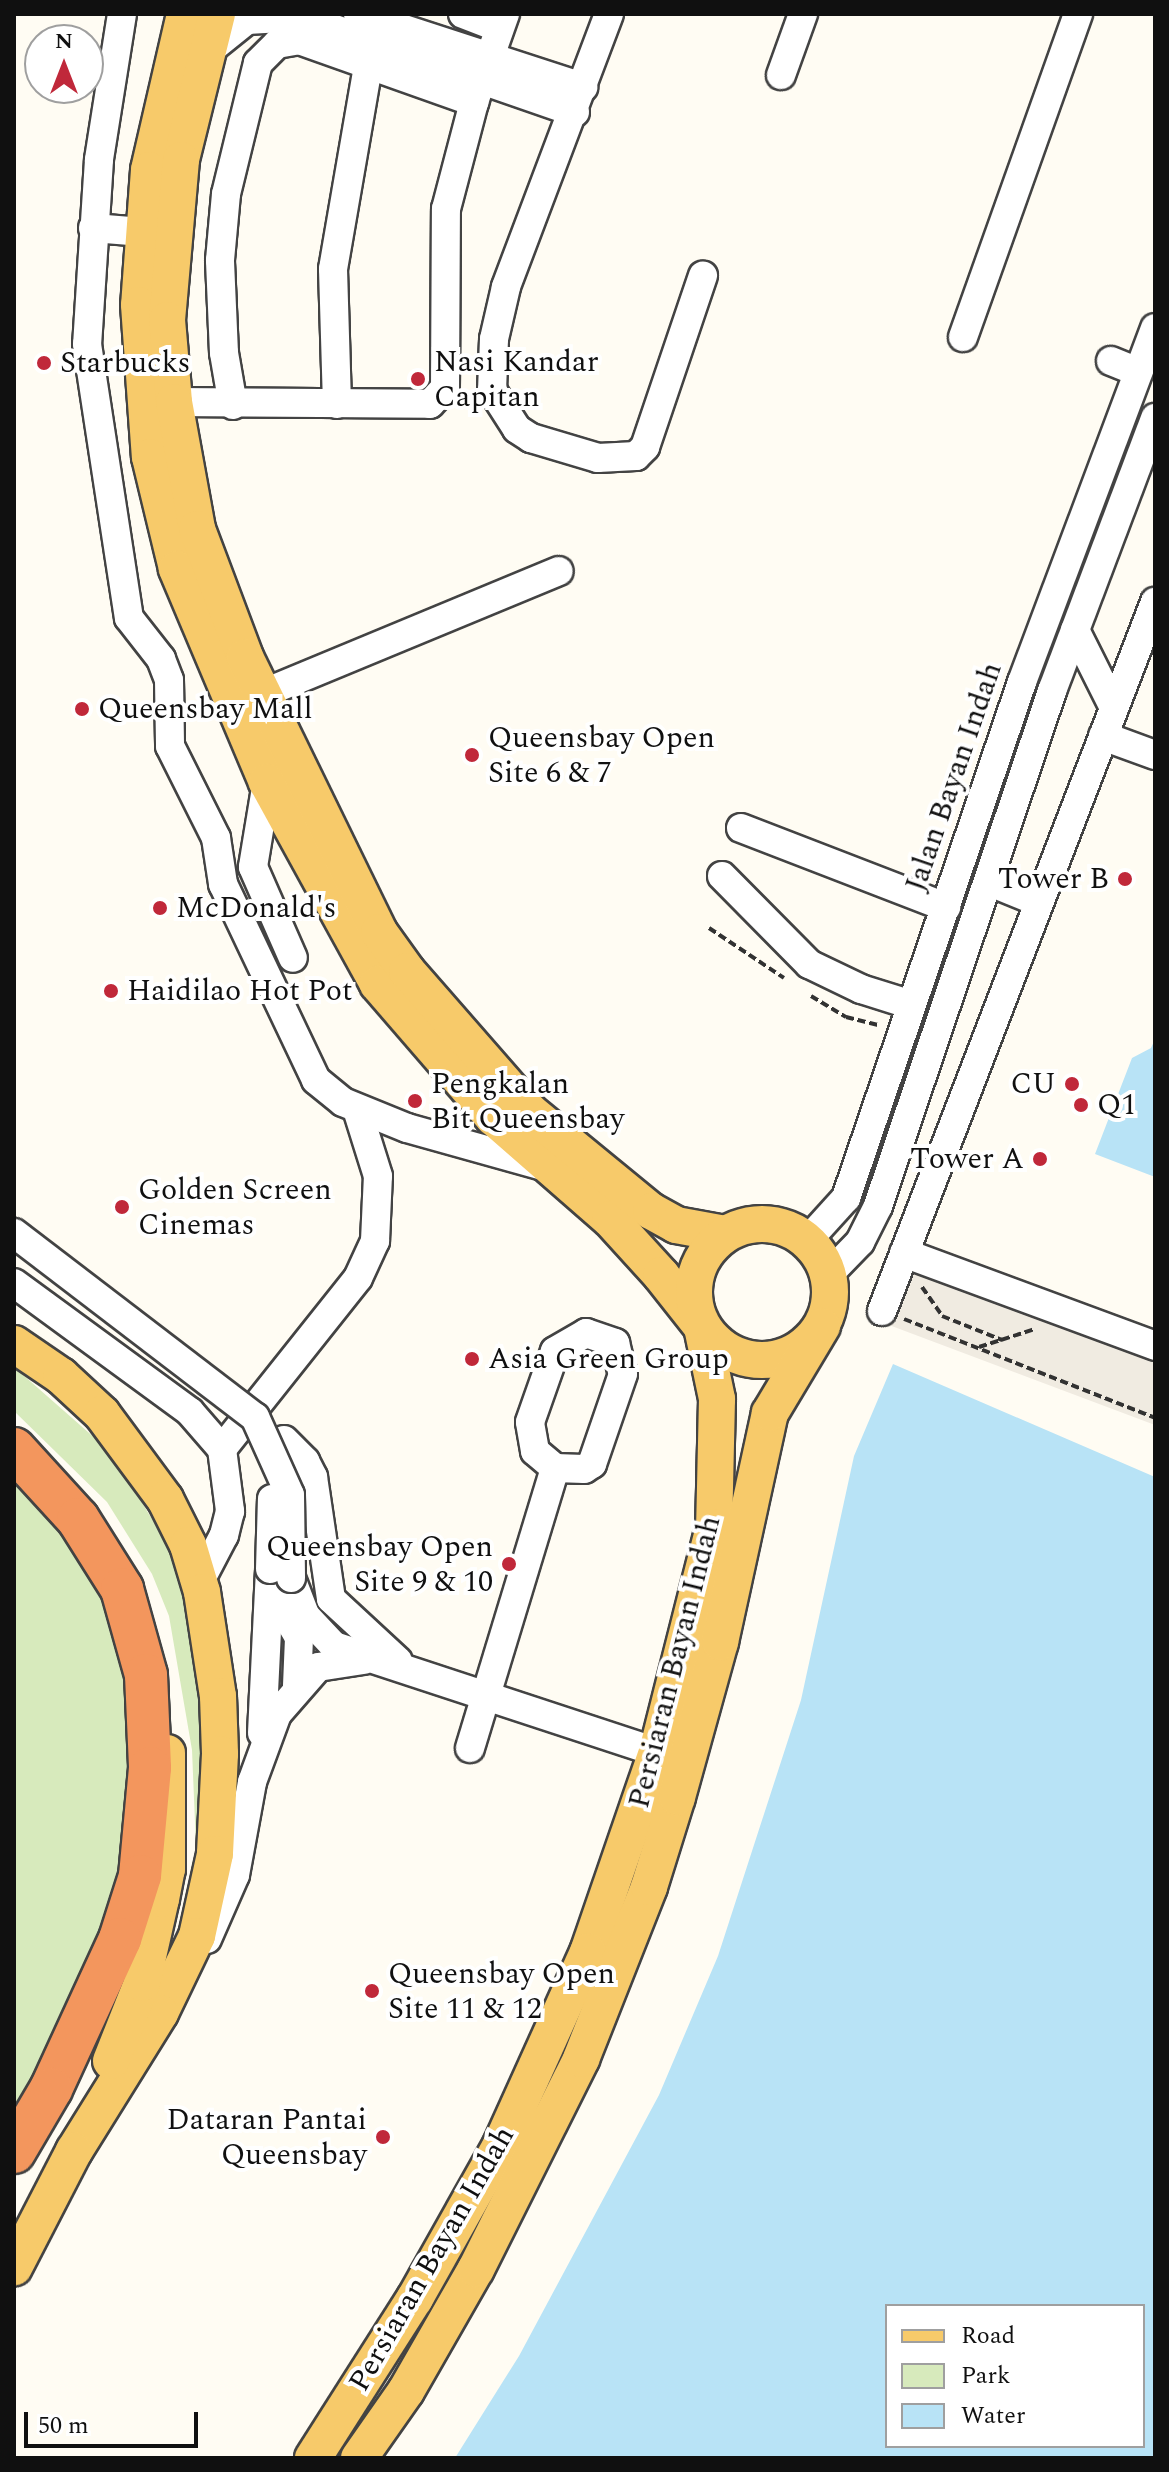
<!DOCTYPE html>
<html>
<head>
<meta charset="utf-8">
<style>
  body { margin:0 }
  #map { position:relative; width:1169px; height:2472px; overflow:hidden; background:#fffcf3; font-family:Spectral,serif }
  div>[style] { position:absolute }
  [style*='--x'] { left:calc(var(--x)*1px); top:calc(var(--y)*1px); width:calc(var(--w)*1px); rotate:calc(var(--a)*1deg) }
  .green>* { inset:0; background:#d7eabc }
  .plaza>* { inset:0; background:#f0ebe1 }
  .water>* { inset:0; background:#b8e3f6 }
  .path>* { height:4px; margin-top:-2px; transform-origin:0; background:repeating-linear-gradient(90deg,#323232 0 8px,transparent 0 12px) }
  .roads { filter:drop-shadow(2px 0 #434343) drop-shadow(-2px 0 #434343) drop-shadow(0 2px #434343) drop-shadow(0 -2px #434343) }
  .minor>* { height:28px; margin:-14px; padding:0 14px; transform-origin:14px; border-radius:14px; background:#fff }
  .major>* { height:36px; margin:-18px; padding:0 18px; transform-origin:18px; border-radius:18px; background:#f7ca6a }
  .major>.ring { margin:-18px; padding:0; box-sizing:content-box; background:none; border:36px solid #f7ca6a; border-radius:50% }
  .highway>* { height:42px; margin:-21px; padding:0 21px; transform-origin:21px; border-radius:21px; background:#f3965d }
  .bridges { filter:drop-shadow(2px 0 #434343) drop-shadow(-2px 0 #434343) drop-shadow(0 2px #434343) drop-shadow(0 -2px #434343) }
  .minor-bridge>* { height:28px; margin:-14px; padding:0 14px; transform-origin:14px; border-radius:14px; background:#fff }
  .dots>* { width:22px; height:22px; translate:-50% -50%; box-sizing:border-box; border:4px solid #fff; border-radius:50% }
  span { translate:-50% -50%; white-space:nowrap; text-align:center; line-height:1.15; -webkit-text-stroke:8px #fff; paint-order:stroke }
  .poi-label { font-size:30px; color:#101010 }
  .left { translate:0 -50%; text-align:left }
  .right { translate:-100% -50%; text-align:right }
  .street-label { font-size:30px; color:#101010 }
  .frame { position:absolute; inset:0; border:16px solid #101010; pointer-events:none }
  .legend { position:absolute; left:885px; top:2304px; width:260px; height:144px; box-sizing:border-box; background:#fff; border:2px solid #9f9f9f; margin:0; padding:10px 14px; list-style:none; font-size:24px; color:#101010 }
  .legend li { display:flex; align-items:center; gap:16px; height:40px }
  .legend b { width:40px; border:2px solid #9f9f9f }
  .north { position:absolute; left:24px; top:24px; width:80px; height:80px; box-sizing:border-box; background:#fff; border:2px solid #9f9f9f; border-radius:50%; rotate:0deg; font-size:22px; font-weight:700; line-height:32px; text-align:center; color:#101010 }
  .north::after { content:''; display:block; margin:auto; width:28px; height:36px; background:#c0283a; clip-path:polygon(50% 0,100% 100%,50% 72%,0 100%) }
  .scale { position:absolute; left:24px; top:2412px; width:174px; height:36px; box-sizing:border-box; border:4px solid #101010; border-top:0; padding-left:10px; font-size:24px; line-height:28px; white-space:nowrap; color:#101010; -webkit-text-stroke:6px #fff; paint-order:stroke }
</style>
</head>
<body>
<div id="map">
  <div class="green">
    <i style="clip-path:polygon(14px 1367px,113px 1454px,180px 1566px,195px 1633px,202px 1719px,197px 1871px,192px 1750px,169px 1616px,152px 1574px,107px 1502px,14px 1411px)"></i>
    <i style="clip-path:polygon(14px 1479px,68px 1538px,103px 1595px,128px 1684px,136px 1791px,110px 1924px,14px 2116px)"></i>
  </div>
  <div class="plaza">
    <i style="clip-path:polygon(919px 1245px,1155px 1334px,1155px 1425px,889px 1325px)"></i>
  </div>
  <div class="water">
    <i style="clip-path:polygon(1155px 1039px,1155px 1177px,1095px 1154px,1132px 1058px,1151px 1048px)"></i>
    <i style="clip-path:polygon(evenodd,893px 1364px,1155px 1477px,1155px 2458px,455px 2458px,519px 2356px,659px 2095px,718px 1956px,801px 1700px,854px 1456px,893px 1364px,887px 2306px,1143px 2306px,1143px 2446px,887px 2446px,887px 2306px)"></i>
  </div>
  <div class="path">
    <i style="--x:709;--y:928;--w:90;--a:33.7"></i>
    <i style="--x:811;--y:996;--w:41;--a:31"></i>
    <i style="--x:846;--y:1017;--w:34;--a:14"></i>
    <i style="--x:922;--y:1287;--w:35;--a:55"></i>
    <i style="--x:942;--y:1316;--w:65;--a:21.8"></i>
    <i style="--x:904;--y:1319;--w:270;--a:21.5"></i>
    <i style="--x:979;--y:1347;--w:59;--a:-17.8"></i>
  </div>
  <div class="roads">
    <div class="minor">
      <i style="--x:122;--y:14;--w:148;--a:99"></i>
      <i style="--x:99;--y:160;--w:184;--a:93.7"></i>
      <i style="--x:87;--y:344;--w:277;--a:81.3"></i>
      <i style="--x:129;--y:618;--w:52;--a:52"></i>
      <i style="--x:161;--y:659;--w:22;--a:69"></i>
      <i style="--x:169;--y:680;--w:66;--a:89.1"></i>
      <i style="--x:170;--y:746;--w:103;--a:63.4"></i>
      <i style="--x:216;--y:838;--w:47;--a:81.3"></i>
      <i style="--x:223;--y:884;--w:217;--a:64.6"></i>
      <i style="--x:316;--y:1080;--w:35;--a:39"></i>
      <i style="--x:343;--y:1102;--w:69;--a:22.1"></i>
      <i style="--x:407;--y:1128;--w:145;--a:15.6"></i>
      <i style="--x:358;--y:14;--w:237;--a:18"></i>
      <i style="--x:463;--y:14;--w:36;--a:21"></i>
      <i style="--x:609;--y:14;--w:292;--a:110.7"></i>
      <i style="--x:506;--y:287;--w:53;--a:103"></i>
      <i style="--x:494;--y:339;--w:51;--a:92.2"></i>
      <i style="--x:492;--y:390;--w:46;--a:57.3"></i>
      <i style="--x:517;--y:429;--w:17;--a:33"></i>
      <i style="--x:531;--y:438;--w:70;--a:16.6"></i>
      <i style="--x:598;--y:458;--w:38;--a:-3"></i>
      <i style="--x:636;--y:456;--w:13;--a:-45"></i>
      <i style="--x:645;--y:447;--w:181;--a:-71.3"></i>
      <i style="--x:207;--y:52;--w:51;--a:-38.7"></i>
      <i style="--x:247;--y:20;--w:53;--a:-3.2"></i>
      <i style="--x:300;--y:17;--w:291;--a:19.1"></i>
      <i style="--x:781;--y:75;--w:65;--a:-70.2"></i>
      <i style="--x:93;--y:228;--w:50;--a:4.6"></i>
      <i style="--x:963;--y:337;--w:343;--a:-70.4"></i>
      <i style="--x:1111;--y:361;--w:29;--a:22"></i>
      <i style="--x:174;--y:402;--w:256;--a:0.4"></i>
      <i style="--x:430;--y:404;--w:22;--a:-47"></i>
      <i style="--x:445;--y:388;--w:179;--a:-89.7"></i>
      <i style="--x:446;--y:209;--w:111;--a:-75.3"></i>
      <i style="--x:474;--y:102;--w:93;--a:-70.6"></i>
      <i style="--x:337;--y:404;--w:135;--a:-91.7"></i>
      <i style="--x:333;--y:269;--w:206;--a:-80.2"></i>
      <i style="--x:233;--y:405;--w:53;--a:-99.8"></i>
      <i style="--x:224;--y:353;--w:93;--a:-92.5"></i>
      <i style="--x:220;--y:260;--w:66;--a:-84.8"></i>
      <i style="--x:226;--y:194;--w:135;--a:-76.3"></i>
      <i style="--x:258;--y:63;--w:27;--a:-45"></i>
      <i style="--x:277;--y:44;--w:22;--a:-10"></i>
      <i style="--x:299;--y:40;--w:186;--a:19.5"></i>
      <i style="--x:1075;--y:630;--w:87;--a:63.4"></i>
      <i style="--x:262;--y:694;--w:321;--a:-22.5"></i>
      <i style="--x:1103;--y:736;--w:55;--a:20.1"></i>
      <i style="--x:267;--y:782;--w:86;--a:99.4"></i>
      <i style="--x:253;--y:867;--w:99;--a:66.3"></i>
      <i style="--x:741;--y:828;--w:220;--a:21.1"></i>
      <i style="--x:722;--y:876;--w:124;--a:45.3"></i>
      <i style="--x:809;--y:964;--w:58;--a:25.7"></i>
      <i style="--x:861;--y:989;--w:53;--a:17.4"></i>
      <i style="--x:990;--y:882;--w:53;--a:22.2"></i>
      <i style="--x:807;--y:1241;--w:58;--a:-47.8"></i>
      <i style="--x:846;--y:1198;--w:545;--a:-71.17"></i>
      <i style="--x:1022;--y:682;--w:378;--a:-69.4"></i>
      <i style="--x:904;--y:1253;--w:268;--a:20.3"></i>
      <i style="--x:828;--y:1275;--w:46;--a:-45.9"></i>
      <i style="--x:860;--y:1242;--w:40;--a:-63.4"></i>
      <i style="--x:878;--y:1206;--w:544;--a:-71.33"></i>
      <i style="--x:1052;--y:691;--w:292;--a:-69.3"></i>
      <i style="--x:14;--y:1283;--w:218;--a:36.2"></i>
      <i style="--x:190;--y:1412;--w:49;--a:49.1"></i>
      <i style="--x:222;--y:1449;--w:63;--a:82.6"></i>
      <i style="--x:230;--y:1511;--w:25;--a:104"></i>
      <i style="--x:224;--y:1535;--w:54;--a:117.5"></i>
      <i style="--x:882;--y:1311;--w:760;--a:-68.94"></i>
      <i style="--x:586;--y:1333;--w:31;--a:19"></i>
      <i style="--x:615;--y:1343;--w:32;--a:76"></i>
      <i style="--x:623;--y:1374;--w:95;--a:109"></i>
      <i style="--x:592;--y:1464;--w:9;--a:148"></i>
      <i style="--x:584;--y:1469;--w:29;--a:-178"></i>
      <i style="--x:555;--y:1468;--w:26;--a:-140"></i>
      <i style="--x:535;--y:1451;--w:29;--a:-100"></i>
      <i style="--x:530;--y:1422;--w:75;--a:-70.6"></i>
      <i style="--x:555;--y:1351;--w:36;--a:-30"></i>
      <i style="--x:284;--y:1440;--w:30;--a:45"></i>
      <i style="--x:305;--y:1461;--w:18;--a:63"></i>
      <i style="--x:313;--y:1477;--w:123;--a:81.6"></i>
      <i style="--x:331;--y:1599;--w:91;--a:42.8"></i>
      <i style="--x:222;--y:1449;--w:218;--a:-51.5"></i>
      <i style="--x:358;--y:1278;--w:41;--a:-65.3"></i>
      <i style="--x:375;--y:1241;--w:65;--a:-87.4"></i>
      <i style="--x:378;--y:1176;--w:70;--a:-107.4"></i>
      <i style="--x:291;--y:1578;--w:40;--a:69"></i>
      <i style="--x:305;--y:1615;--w:42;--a:46.9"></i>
      <i style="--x:334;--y:1646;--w:340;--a:18.2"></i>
      <i style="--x:282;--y:1608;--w:34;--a:60"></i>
      <i style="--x:299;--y:1638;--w:48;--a:92.4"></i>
      <i style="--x:262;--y:1733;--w:164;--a:-87.2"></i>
      <i style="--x:470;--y:1748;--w:293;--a:-73.1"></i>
      <i style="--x:207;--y:1939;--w:70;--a:-66.4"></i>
      <i style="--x:235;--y:1875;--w:95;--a:-79.6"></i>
      <i style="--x:252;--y:1782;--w:72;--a:-69.8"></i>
      <i style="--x:277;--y:1714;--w:62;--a:-48.9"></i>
      <i style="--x:318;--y:1667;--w:46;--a:-8.8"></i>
    </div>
    <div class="major">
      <i style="--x:185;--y:14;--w:160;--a:103"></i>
      <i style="--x:149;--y:170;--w:135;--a:94.2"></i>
      <i style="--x:139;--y:305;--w:152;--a:85.9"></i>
      <i style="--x:150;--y:457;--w:115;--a:76.4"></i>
      <i style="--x:177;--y:569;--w:231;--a:67.1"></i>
      <i style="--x:267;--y:782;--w:230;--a:61.2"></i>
      <i style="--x:378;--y:984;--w:176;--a:49.2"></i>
      <i style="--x:493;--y:1117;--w:155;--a:41.1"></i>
      <i style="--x:610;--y:1219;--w:76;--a:47.7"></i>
      <i style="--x:661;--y:1275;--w:66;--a:51.7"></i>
      <i style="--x:702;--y:1327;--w:74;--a:78.2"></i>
      <i style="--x:717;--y:1399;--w:128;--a:91.3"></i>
      <i style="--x:714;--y:1527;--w:232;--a:104.2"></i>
      <i style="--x:657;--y:1752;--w:212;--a:109"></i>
      <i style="--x:588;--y:1952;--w:212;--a:114.3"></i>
      <i style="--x:501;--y:2145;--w:176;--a:119.3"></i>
      <i style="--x:415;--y:2298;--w:190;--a:122.5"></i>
      <i style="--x:217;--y:14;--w:150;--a:103.9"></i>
      <i style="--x:181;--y:160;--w:161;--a:95"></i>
      <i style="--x:167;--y:320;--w:82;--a:85.1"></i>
      <i style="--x:174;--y:402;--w:129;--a:79.7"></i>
      <i style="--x:197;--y:529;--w:137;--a:69.4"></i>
      <i style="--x:245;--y:657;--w:306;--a:64"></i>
      <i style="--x:379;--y:932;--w:48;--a:54.3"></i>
      <i style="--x:407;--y:971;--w:187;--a:48.9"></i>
      <i style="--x:530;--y:1112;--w:156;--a:39.3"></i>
      <i style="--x:651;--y:1211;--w:29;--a:29"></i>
      <i style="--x:676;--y:1225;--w:50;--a:10.4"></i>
      <i class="ring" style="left:694px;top:1224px;width:100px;height:100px"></i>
      <i style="--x:14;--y:1344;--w:57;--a:34.2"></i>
      <i style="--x:61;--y:1376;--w:56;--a:42.8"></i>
      <i style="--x:102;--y:1414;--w:106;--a:53.5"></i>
      <i style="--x:165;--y:1499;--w:51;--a:63.4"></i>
      <i style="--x:188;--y:1545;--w:49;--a:73.4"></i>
      <i style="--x:202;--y:1592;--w:105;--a:81.3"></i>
      <i style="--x:218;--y:1696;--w:58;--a:88"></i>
      <i style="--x:220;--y:1754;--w:100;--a:92.9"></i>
      <i style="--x:215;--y:1854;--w:84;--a:102.4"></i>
      <i style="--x:197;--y:1936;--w:85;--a:115.7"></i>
      <i style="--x:160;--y:2013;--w:163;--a:121.9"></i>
      <i style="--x:74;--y:2151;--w:131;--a:117.3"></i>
      <i style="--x:111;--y:2061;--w:84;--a:-68.3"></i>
      <i style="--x:142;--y:1983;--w:86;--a:-77.3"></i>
      <i style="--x:161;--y:1899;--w:31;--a:-79"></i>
      <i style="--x:167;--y:1869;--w:116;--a:-90"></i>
      <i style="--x:359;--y:2458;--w:82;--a:-55"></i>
      <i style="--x:406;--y:2391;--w:141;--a:-60.2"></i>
      <i style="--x:476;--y:2269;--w:235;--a:-63.4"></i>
      <i style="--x:581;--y:2059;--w:185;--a:-68.4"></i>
      <i style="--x:649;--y:1887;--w:94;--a:-72.7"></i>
      <i style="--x:677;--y:1797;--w:161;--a:-74.5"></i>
      <i style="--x:720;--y:1642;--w:234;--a:-77.7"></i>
      <i style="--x:770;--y:1413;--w:101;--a:-59.1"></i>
    </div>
    <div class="highway">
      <i style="--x:14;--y:1449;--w:95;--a:47.6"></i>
      <i style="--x:78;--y:1519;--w:83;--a:57.8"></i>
      <i style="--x:122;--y:1589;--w:89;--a:74.4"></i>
      <i style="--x:146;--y:1675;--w:93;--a:87.5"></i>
      <i style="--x:150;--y:1768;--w:108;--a:95.3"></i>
      <i style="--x:140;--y:1876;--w:66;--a:107.6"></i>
      <i style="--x:120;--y:1939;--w:165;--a:114.7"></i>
      <i style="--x:51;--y:2089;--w:73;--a:120.4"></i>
    </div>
  </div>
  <div class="bridges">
    <div class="minor-bridge">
      <i style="--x:14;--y:1233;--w:303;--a:37.4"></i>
      <i style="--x:255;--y:1417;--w:85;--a:65.8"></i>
      <i style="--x:290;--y:1495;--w:83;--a:89.3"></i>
      <i style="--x:270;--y:1569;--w:70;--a:-88.4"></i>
    </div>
  </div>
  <div class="dots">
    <i style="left:44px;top:363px;background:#c0283a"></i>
    <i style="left:418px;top:379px;background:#c0283a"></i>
    <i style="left:82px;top:709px;background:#c0283a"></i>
    <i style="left:472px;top:755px;background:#c0283a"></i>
    <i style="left:1125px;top:879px;background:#c0283a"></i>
    <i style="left:160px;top:908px;background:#c0283a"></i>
    <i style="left:111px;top:991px;background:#c0283a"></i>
    <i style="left:1072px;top:1084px;background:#c0283a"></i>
    <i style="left:415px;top:1101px;background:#c0283a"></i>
    <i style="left:1081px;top:1105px;background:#c0283a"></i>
    <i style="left:1040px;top:1159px;background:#c0283a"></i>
    <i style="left:122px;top:1207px;background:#c0283a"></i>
    <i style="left:472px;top:1359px;background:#c0283a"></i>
    <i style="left:509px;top:1564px;background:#c0283a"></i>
    <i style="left:372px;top:1991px;background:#c0283a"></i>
    <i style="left:383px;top:2137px;background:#c0283a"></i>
  </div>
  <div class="poi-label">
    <span class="left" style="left:434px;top:379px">Nasi Kandar<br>Capitan</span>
    <span class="left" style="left:60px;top:363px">Starbucks</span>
    <span class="left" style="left:98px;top:709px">Queensbay Mall</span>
    <span class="left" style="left:488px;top:755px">Queensbay Open<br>Site 6 &amp; 7</span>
    <span class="right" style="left:1109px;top:879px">Tower B</span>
    <span class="left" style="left:176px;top:908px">McDonald's</span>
    <span class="left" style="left:127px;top:991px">Haidilao Hot Pot</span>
    <span class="left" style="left:431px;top:1101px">Pengkalan<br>Bit Queensbay</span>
    <span class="right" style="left:1056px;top:1084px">CU</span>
    <span class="left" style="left:1097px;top:1105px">Q1</span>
    <span class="right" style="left:1024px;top:1159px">Tower A</span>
    <span class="left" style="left:138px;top:1207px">Golden Screen<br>Cinemas</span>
    <span class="left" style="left:488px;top:1359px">Asia Green Group</span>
    <span class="right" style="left:493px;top:1564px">Queensbay Open<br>Site 9 &amp; 10</span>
    <span class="left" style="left:388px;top:1991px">Queensbay Open<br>Site 11 &amp; 12</span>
    <span class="right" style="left:367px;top:2137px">Dataran Pantai<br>Queensbay</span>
  </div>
  <div class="street-label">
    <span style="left:954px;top:777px;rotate:-71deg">Jalan Bayan Indah</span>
    <span style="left:675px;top:1662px;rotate:-76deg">Persiaran Bayan Indah</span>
    <span style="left:432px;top:2259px;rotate:-60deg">Persiaran Bayan Indah</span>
  </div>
  <div class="frame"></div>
  <ul class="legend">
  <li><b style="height:10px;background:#f7ca6a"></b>Road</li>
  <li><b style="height:22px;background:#d7eabc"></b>Park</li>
  <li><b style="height:22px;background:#b8e3f6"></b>Water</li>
  </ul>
  <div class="north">N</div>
  <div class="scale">50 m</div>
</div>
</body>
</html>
